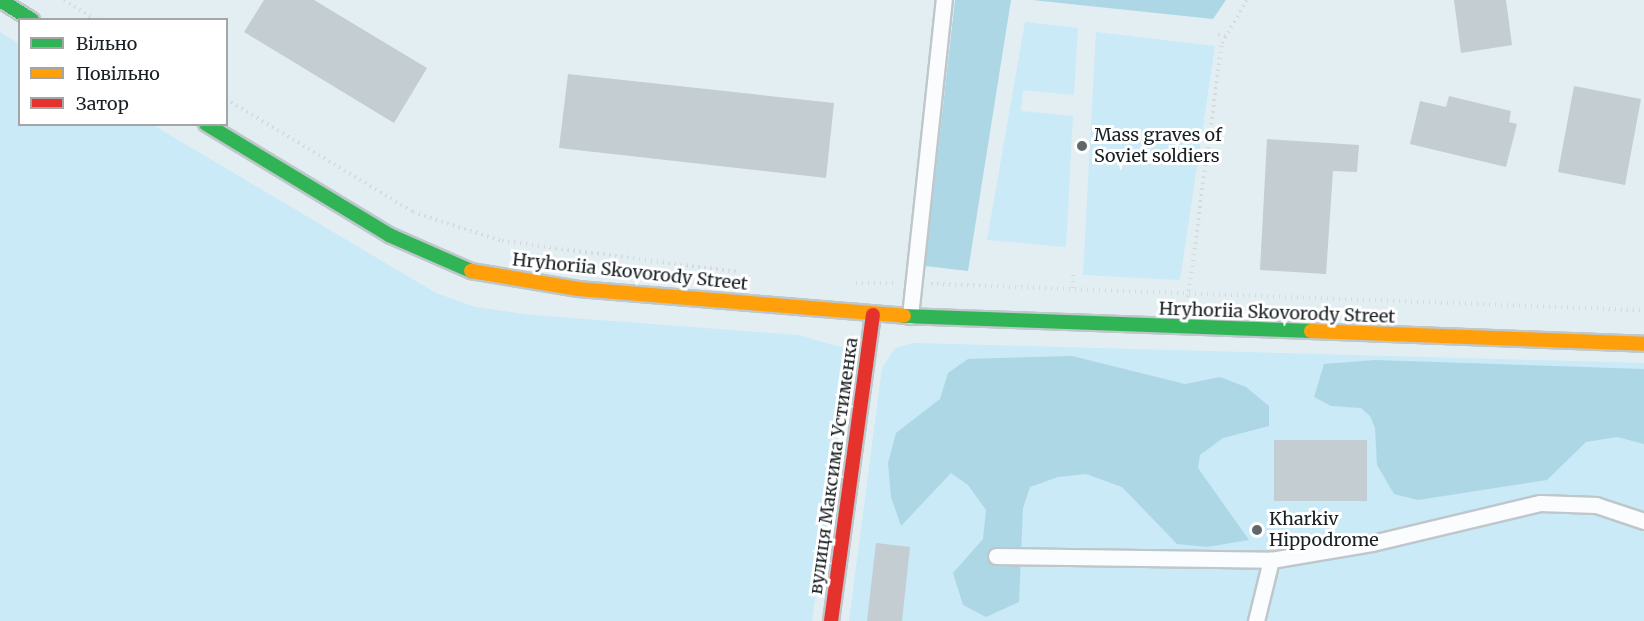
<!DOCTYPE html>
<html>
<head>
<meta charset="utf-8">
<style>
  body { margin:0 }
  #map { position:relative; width:1644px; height:621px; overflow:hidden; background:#e3eef3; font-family:Merriweather,serif }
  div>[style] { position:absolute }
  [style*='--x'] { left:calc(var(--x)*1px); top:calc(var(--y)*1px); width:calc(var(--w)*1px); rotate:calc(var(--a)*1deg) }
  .green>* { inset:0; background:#c9eaf6 }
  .forest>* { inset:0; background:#aed7e6 }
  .building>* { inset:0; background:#c4cdd1 }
  .path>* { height:4px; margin-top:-2px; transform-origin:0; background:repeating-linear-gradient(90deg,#d6dadb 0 1.5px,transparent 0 6px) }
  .roads { filter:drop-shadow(2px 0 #bec7cb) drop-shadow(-2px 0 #bec7cb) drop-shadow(0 2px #bec7cb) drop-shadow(0 -2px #bec7cb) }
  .lane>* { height:15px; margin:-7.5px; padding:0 7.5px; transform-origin:7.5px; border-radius:7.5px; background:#fbfcfd }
  .fast>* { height:14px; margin:-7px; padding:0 7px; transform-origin:7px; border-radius:7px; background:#30b455 }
  .slow>* { height:14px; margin:-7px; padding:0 7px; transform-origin:7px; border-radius:7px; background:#ff9f0a }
  .jam>* { height:14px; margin:-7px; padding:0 7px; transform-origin:7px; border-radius:7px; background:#e5322d }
  .dots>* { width:16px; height:16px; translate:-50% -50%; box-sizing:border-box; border:3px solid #fff; border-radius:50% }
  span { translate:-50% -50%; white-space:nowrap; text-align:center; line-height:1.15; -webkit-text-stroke:6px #fff; paint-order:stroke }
  .poi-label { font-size:18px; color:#192023 }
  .left { translate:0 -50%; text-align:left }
  .street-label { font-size:18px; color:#192023 }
  .legend { position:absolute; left:18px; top:18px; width:210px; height:108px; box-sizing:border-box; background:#fff; border:2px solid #a3a6a7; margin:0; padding:8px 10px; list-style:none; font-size:18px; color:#192023 }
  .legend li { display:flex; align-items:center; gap:12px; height:30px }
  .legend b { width:30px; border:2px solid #a3a6a7 }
</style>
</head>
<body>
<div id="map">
  <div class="green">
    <i style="clip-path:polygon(1025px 22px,1078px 28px,1074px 95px,1023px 90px,1021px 111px,1073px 116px,1066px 247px,987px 240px)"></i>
    <i style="clip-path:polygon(0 32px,19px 44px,20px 124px,153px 125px,436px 293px,475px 307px,532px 315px,798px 335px,844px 348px,849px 363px,812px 621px,0 621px)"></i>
    <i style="clip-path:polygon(1096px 32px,1215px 46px,1180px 280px,1083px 275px)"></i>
    <i style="clip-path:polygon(914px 343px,1644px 363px,1644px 621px,849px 621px,882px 368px,895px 348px)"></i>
  </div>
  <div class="forest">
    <i style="clip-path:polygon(955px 0,1011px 0,968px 271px,925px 266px)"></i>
    <i style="clip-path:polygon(1032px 0,1226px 0,1213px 19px)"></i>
    <i style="clip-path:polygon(1072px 356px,1185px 384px,1220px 377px,1246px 387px,1269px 406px,1269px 426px,1223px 438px,1200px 455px,1198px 468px,1249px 540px,1207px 547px,1177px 544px,1122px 487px,1086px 474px,1058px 477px,1030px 487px,1023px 508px,1019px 602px,986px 617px,963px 605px,953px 573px,983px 539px,986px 510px,968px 485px,951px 473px,901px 526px,891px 497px,888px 463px,896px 433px,940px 399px,948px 373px,968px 359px)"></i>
    <i style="clip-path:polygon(1375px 360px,1644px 369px,1644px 444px,1617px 437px,1586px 442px,1547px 480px,1418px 500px,1394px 494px,1377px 465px,1375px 428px,1370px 416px,1361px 408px,1331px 406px,1314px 397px,1324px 364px)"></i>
  </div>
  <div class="building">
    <i style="clip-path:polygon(264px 0,314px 0,427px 68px,394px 123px,244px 32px)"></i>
    <i style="clip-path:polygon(1454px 0,1506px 0,1512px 45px,1461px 53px)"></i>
    <i style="clip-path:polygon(568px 74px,834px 103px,826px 178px,559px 148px)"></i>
    <i style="clip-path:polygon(1574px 86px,1641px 99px,1625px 185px,1558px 172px)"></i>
    <i style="clip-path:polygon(1449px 96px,1511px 111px,1509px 122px,1517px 124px,1506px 167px,1410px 144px,1420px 101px,1446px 107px)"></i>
    <i style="clip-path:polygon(1267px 139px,1359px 145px,1357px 172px,1333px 171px,1326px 274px,1260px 270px)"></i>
    <i style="clip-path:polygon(1274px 440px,1367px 440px,1367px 501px,1274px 501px)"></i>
    <i style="clip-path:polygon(876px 543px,910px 547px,902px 621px,867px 621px)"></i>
  </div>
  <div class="path">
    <i style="--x:64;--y:0;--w:38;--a:32"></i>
    <i style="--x:1218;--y:35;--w:7;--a:8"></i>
    <i style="--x:226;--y:99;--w:218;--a:31.1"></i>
    <i style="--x:413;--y:212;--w:94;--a:18"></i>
    <i style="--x:502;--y:241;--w:238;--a:7.5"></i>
    <i style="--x:1073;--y:275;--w:15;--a:90"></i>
    <i style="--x:856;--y:283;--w:38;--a:0"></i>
    <i style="--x:931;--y:284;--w:713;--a:2.09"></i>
    <i style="--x:1188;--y:297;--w:256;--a:-82.4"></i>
    <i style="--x:1222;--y:43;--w:50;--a:-59.8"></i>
  </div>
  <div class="roads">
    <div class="lane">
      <i style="--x:910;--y:316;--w:318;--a:-83.9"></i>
      <i style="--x:996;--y:556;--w:275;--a:0.8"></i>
      <i style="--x:1271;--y:560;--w:102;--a:-9.6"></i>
      <i style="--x:1372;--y:543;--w:173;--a:-13.4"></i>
      <i style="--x:1540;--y:503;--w:56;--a:2"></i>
      <i style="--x:1596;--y:505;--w:51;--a:18.4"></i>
      <i style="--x:1256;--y:621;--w:63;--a:-76.2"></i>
    </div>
    <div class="fast">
      <i style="--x:0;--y:0;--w:38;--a:32"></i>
      <i style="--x:206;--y:124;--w:214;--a:31.2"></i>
      <i style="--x:389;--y:235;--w:90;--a:23.7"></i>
      <i style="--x:904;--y:316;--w:407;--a:2.1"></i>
    </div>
    <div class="slow">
      <i style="--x:471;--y:271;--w:109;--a:9.5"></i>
      <i style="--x:579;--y:289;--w:326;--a:4.7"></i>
      <i style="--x:1311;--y:331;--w:333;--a:2.2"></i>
    </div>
    <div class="jam">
      <i style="--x:831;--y:621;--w:309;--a:-82.2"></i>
    </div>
  </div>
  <div class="dots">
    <i style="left:1082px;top:146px;background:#60686c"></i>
    <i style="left:1257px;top:530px;background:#60686c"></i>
  </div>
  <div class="poi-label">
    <span class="left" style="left:1094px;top:146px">Mass graves of<br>Soviet soldiers</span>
    <span class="left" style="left:1269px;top:530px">Kharkiv<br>Hippodrome</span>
  </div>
  <div class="street-label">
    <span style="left:630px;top:272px;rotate:6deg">Hryhoriia Skovorody Street</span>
    <span style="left:1277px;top:313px;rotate:2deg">Hryhoriia Skovorody Street</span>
    <span style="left:834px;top:466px;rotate:-82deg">вулиця Максима Устименка</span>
  </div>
  <ul class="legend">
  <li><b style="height:8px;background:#30b455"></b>Вільно</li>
  <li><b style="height:8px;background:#ff9f0a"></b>Повільно</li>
  <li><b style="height:8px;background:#e5322d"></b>Затор</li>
  </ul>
</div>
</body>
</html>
